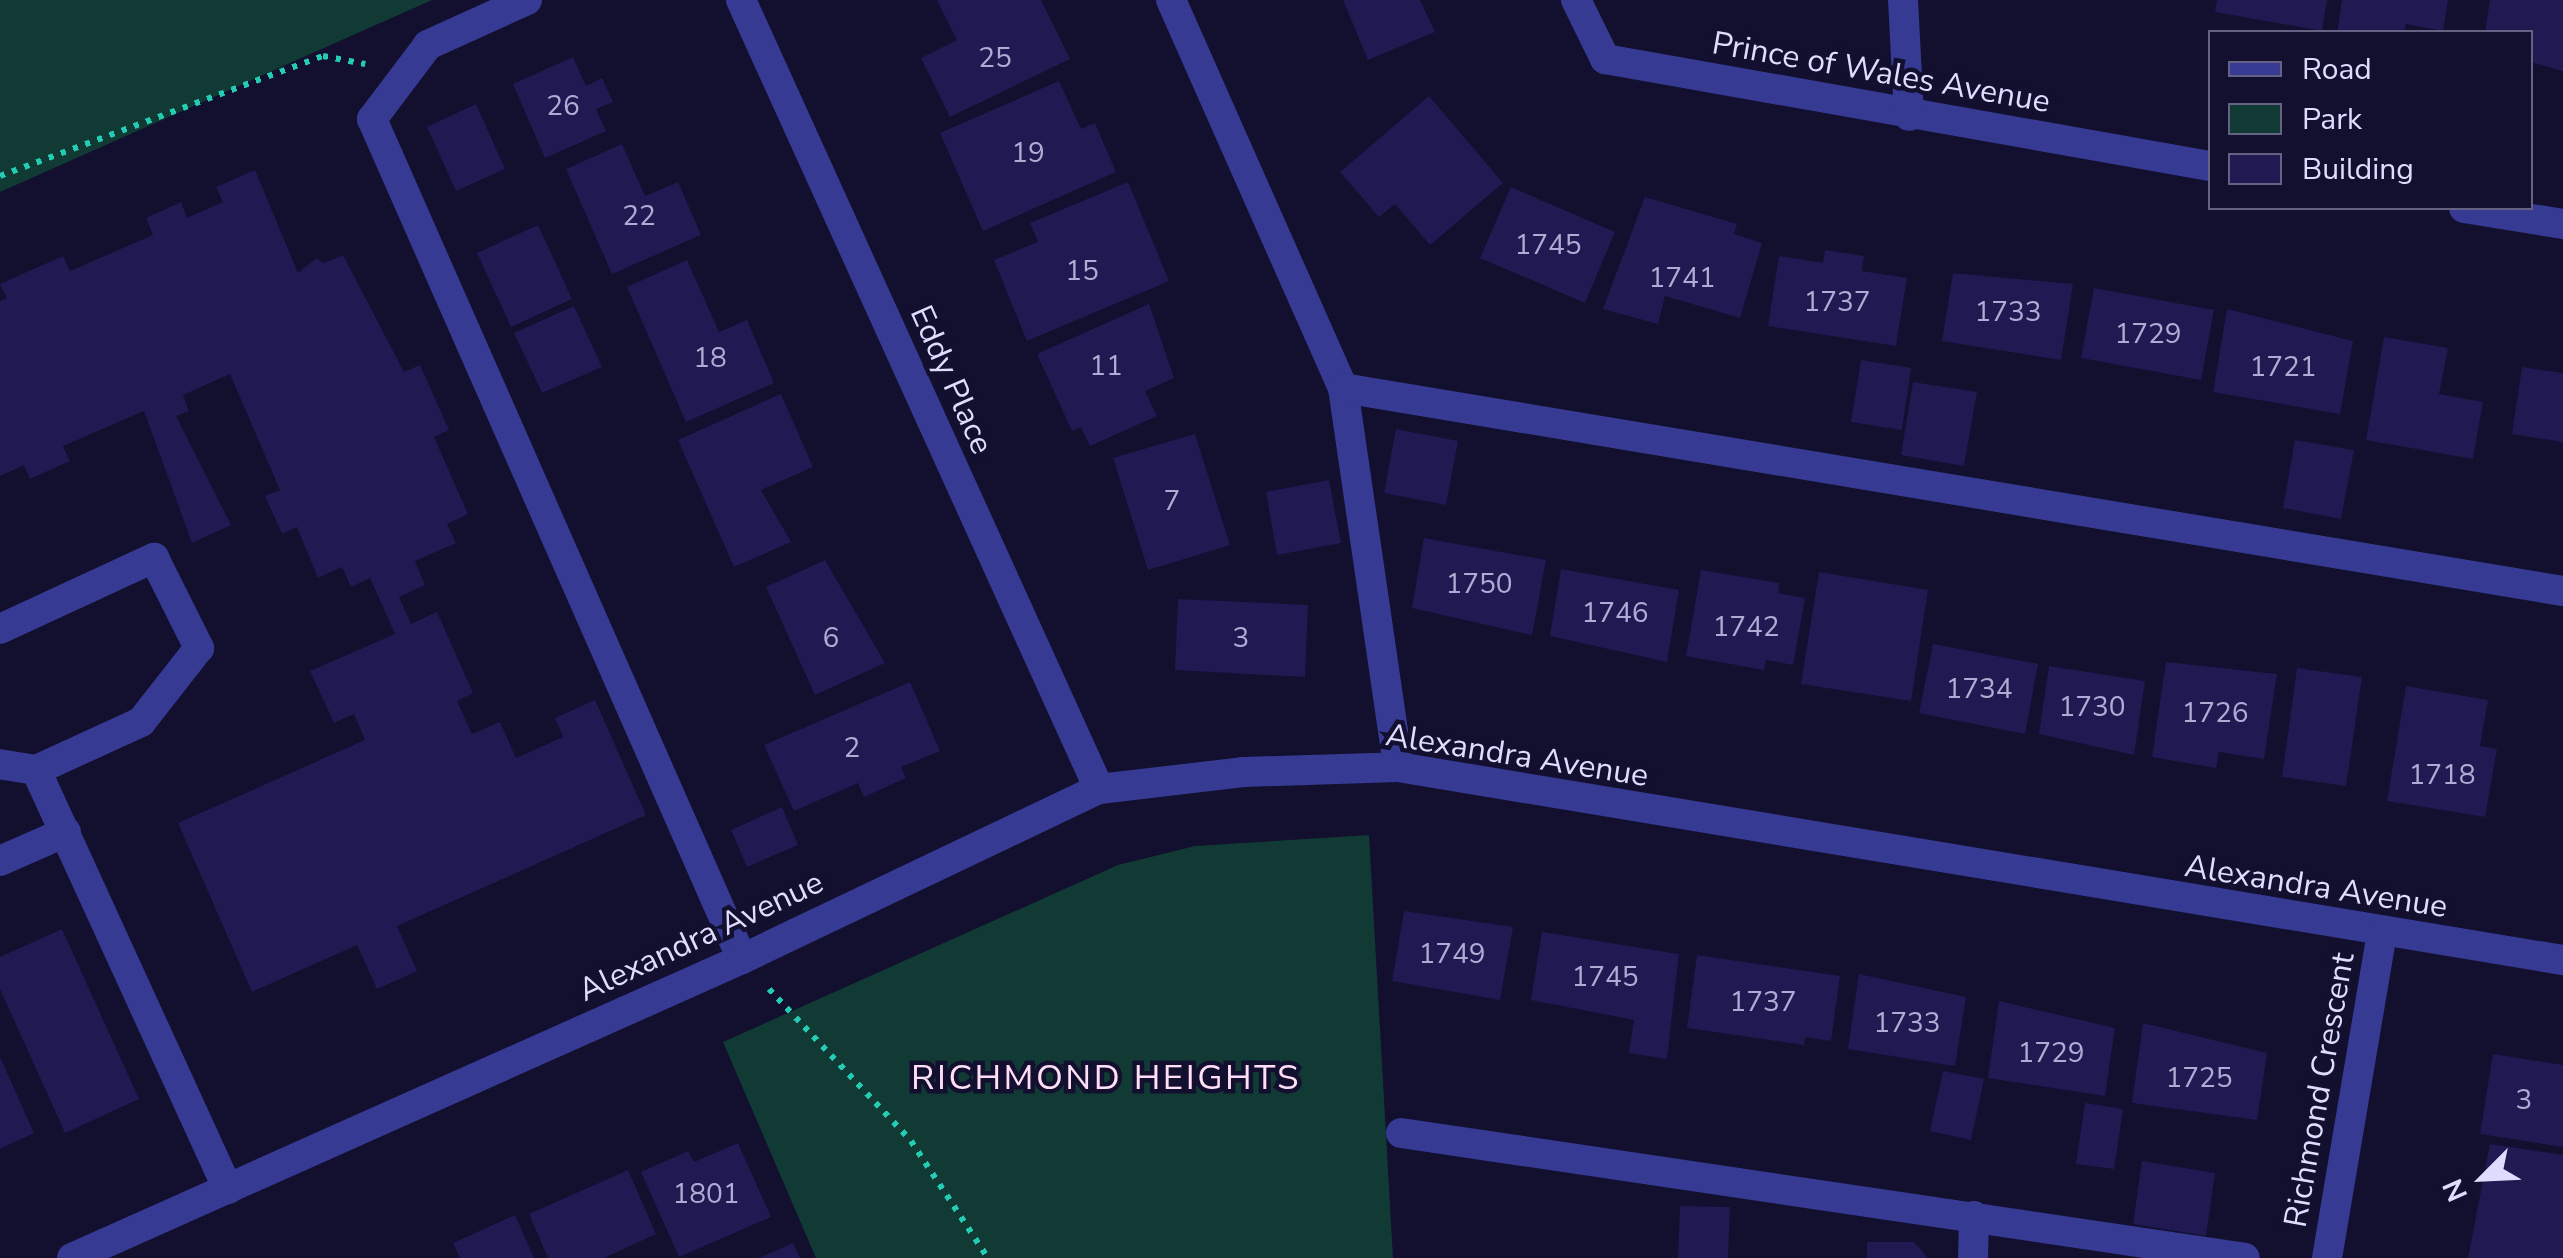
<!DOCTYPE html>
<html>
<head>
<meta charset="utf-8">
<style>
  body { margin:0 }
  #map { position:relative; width:2563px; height:1258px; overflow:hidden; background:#120f2f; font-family:"Nunito Sans",sans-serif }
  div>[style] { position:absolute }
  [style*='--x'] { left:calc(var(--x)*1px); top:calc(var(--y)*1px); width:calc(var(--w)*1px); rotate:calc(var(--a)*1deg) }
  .green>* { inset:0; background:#113a35 }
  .building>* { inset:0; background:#201952 }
  .path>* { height:6px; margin-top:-3px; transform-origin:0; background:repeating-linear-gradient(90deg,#24ccb4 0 5px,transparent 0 13px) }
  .minor>* { height:30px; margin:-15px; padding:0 15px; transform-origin:15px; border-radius:15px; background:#363a92 }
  span { translate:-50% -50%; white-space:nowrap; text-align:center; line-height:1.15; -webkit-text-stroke:9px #120f2f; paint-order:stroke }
  .number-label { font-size:28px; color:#aeacd4 }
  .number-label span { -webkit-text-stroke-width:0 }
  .street-label { font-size:32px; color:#deddff }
  .neighbourhood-label { font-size:35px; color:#ffdff6; letter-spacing:2.5px }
  .legend { position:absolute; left:2208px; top:30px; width:325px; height:180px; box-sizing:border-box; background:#120f2f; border:2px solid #646182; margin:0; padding:12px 18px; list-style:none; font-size:30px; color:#deddff }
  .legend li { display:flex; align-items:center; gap:20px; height:50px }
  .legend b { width:50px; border:2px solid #646182 }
  .north { position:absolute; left:2433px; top:1128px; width:100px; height:100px; -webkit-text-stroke:8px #120f2f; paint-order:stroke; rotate:246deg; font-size:28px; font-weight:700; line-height:40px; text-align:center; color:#deddff }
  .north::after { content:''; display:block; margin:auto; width:35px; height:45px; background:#deddff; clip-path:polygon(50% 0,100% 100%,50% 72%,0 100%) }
</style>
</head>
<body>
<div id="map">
  <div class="green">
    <i style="clip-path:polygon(0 0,432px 0,0 192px)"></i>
    <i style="clip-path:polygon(1369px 835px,1393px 1258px,816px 1258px,723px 1042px,1118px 865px,1195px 846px)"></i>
  </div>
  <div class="building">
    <i style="clip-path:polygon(937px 0,1041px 0,1070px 59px,950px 117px,921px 58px,957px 40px)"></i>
    <i style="clip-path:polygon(1343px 0,1420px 0,1435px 32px,1368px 60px)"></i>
    <i style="clip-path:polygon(2217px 0,2327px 0,2322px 31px,2215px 12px)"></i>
    <i style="clip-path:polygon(2342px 0,2448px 0,2443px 31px,2406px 24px,2404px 32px,2337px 32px)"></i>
    <i style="clip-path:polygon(2490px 0,2563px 0,2563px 71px,2530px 62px,2530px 32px,2485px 32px)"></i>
    <i style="clip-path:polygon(573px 57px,586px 86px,602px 78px,613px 102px,596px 109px,606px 131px,545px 158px,513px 84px)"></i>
    <i style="clip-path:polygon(1059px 81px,1081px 129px,1095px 123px,1116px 172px,983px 231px,940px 133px)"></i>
    <i style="clip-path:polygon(1429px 96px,1503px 183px,1430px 245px,1395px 204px,1379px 217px,1340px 172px)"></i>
    <i style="clip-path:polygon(476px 104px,505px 169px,456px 191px,427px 127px)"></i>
    <i style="clip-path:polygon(622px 144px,645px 196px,678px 182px,701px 235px,612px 274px,566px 169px)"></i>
    <i style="clip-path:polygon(255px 170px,298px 273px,316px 258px,324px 263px,343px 255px,404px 372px,420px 365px,449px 430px,434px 437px,468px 514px,447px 524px,456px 543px,415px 561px,425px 585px,399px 597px,411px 624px,437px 612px,473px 693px,457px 701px,472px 734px,500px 722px,516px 758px,563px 737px,555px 718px,595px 700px,646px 815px,397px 926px,417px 971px,377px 989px,357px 945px,252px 992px,178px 823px,365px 740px,354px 714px,334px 723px,310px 671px,395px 634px,370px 578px,351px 587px,342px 567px,318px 578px,297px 527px,282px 534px,265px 496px,280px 490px,230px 374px,183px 395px,189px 411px,176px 416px,231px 525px,192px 543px,144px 411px,63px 446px,70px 461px,30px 479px,24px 465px,0 476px,0 301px,7px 298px,0 284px,63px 256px,70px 271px,153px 235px,146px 218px,181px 202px,187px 218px,223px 202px,216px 187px)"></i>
    <i style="clip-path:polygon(1128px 182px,1169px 281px,1027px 341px,994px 260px,1038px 242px,1030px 223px)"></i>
    <i style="clip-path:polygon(1511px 187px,1615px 232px,1585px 303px,1480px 258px)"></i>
    <i style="clip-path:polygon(1645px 197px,1737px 224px,1734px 234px,1762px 243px,1740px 318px,1665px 296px,1658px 324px,1603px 309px)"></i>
    <i style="clip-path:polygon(538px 225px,572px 299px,511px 327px,477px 253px)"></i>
    <i style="clip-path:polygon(1825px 250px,1864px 256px,1862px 271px,1907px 278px,1896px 346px,1768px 326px,1779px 256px,1823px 263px)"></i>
    <i style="clip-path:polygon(687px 260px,719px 332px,747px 320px,774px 383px,686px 422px,627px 287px)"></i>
    <i style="clip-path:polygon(1953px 273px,2073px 284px,2061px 360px,1942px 341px)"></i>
    <i style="clip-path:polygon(2094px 288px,2214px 310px,2201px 380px,2081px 358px)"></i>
    <i style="clip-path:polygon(1149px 304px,1174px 378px,1145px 391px,1157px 416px,1090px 446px,1081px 427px,1072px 431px,1037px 354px)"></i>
    <i style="clip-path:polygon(574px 306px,602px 367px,542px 393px,514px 333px)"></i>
    <i style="clip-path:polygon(2227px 309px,2353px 341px,2340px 414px,2213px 392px)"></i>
    <i style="clip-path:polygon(2384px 337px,2448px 348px,2439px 394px,2483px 402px,2473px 459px,2366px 440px)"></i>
    <i style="clip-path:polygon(1861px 360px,1911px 368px,1902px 430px,1851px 422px)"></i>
    <i style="clip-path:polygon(2522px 367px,2563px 373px,2563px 442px,2512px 434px)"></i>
    <i style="clip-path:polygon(1913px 382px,1977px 392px,1964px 466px,1901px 455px)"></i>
    <i style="clip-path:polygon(781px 394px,813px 467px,761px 490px,791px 542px,734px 567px,678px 440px)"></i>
    <i style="clip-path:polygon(1396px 429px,1458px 441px,1446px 505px,1384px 493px)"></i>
    <i style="clip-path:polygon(1195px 434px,1230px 545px,1148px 570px,1113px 458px)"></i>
    <i style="clip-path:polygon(2295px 440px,2354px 450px,2341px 519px,2283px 508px)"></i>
    <i style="clip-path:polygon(1329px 480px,1341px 543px,1277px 555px,1266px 492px)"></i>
    <i style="clip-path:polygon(1424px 538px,1546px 560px,1532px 635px,1412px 608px)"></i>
    <i style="clip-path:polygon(825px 560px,885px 663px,815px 695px,766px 587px)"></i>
    <i style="clip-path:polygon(1561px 569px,1679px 590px,1667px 662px,1550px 636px)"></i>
    <i style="clip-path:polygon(1701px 570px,1779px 583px,1778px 593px,1805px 598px,1793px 665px,1766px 660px,1764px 670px,1686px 656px)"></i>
    <i style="clip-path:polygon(1819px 572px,1928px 590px,1911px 701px,1801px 684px)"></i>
    <i style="clip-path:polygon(1178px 599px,1308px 605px,1305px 677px,1175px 670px)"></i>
    <i style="clip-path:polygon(1933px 644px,2038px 664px,2025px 734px,1919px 713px)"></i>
    <i style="clip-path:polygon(2166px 662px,2277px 674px,2264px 759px,2219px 752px,2216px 768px,2152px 757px)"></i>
    <i style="clip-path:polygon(2049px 666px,2145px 681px,2134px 755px,2039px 734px)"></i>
    <i style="clip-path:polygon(2297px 668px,2362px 677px,2346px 786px,2282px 777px)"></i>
    <i style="clip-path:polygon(910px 682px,940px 751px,901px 767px,906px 778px,864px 797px,858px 783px,794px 811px,764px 745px)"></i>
    <i style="clip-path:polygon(2406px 686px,2488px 700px,2480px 746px,2497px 749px,2485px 817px,2387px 801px)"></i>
    <i style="clip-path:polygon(782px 807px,798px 845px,747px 867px,731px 830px)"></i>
    <i style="clip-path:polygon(1404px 911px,1513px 927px,1500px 1000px,1392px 981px)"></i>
    <i style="clip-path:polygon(62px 929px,139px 1099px,65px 1133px,0 989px,0 957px)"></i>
    <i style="clip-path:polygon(1542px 932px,1679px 954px,1667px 1059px,1629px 1053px,1634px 1020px,1531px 1000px)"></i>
    <i style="clip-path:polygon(1697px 955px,1840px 976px,1831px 1041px,1805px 1037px,1804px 1045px,1687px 1028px)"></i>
    <i style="clip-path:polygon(1859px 974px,1966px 997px,1955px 1066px,1848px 1049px)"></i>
    <i style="clip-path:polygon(1999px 1001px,2115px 1028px,2105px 1096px,1988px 1078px)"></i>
    <i style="clip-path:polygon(2143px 1023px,2267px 1053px,2257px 1120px,2132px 1103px)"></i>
    <i style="clip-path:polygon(2493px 1054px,2563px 1065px,2563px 1147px,2480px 1134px)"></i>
    <i style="clip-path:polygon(0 1057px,34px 1133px,0 1149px)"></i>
    <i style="clip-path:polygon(1943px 1071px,1984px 1079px,1971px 1140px,1930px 1131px)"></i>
    <i style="clip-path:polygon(2085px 1103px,2123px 1109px,2114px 1169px,2076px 1164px)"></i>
    <i style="clip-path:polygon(738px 1143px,771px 1217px,679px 1257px,641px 1172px,688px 1151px,694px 1162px)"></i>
    <i style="clip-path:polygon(2490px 1144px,2563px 1155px,2563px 1258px,2468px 1258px)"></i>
    <i style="clip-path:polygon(2142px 1161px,2215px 1173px,2206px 1236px,2133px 1224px)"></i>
    <i style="clip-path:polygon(628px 1170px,656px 1234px,604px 1258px,548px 1258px,529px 1214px)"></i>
    <i style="clip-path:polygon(1680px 1206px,1730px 1207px,1728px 1258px,1678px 1258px)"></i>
    <i style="clip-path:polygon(515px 1215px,534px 1258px,460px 1258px,453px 1243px)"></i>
    <i style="clip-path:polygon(1867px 1242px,1914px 1242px,1928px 1258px,1867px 1258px)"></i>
    <i style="clip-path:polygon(793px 1243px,800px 1258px,759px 1258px)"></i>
  </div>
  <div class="path">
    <i style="--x:0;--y:176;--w:345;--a:-20.4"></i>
    <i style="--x:323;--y:56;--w:43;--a:10.8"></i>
    <i style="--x:769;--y:989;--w:208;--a:46.9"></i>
    <i style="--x:911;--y:1141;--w:140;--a:56.7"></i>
  </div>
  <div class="minor">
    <i style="--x:527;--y:0;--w:109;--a:155.6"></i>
    <i style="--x:428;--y:45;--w:93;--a:127.1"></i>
    <i style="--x:372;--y:119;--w:918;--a:66.23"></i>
    <i style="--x:741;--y:0;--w:866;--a:65.59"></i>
    <i style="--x:1171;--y:0;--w:424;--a:66.1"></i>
    <i style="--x:1343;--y:388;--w:383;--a:81.7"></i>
    <i style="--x:1576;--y:0;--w:66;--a:63.8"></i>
    <i style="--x:1605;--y:59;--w:614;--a:10.03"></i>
    <i style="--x:1903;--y:0;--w:116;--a:87"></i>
    <i style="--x:2464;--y:208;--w:100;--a:9.2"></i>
    <i style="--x:1343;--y:388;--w:1237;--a:9.45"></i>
    <i style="--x:0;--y:629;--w:170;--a:-24.8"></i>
    <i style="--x:154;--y:558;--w:101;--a:63.4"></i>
    <i style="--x:199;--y:648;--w:94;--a:128.1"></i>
    <i style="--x:141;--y:722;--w:115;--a:155.4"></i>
    <i style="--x:36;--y:770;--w:36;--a:-171"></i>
    <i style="--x:36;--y:770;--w:461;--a:65.4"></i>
    <i style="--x:0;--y:861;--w:72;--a:-23.7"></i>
    <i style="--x:1401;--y:1133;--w:853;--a:8.42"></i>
    <i style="--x:72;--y:1258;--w:734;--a:-24.05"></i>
    <i style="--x:742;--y:959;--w:395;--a:-25.5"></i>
    <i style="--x:1099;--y:789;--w:145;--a:-6.7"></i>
    <i style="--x:1243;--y:772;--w:155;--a:-1.8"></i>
    <i style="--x:1398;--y:767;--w:1181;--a:9.41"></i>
    <i style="--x:1973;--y:1258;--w:42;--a:-88.6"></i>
    <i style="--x:2327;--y:1258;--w:329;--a:-80.4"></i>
  </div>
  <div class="number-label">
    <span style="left:995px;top:58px">25</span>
    <span style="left:563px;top:106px">26</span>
    <span style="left:1028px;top:153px">19</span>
    <span style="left:639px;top:216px">22</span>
    <span style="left:1548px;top:245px">1745</span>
    <span style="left:1082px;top:271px">15</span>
    <span style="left:1682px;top:278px">1741</span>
    <span style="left:1837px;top:302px">1737</span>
    <span style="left:2008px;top:312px">1733</span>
    <span style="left:2148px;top:334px">1729</span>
    <span style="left:710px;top:358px">18</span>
    <span style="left:1106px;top:366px">11</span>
    <span style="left:2283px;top:367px">1721</span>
    <span style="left:1172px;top:501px">7</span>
    <span style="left:1479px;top:584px">1750</span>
    <span style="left:1615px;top:613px">1746</span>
    <span style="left:1746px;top:627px">1742</span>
    <span style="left:831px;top:638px">6</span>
    <span style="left:1241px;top:638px">3</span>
    <span style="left:1979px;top:689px">1734</span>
    <span style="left:2092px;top:707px">1730</span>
    <span style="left:2215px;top:713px">1726</span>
    <span style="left:852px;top:748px">2</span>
    <span style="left:2442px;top:775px">1718</span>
    <span style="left:1452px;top:954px">1749</span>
    <span style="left:1605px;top:977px">1745</span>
    <span style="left:1763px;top:1002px">1737</span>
    <span style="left:1907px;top:1023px">1733</span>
    <span style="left:2051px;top:1053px">1729</span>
    <span style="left:2199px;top:1078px">1725</span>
    <span style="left:2524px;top:1100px">3</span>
    <span style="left:706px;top:1194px">1801</span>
  </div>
  <div class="street-label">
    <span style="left:1881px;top:73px;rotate:10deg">Prince of Wales Avenue</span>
    <span style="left:951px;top:380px;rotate:66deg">Eddy Place</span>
    <span style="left:1517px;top:756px;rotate:9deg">Alexandra Avenue</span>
    <span style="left:2316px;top:887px;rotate:9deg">Alexandra Avenue</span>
    <span style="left:701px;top:937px;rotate:-25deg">Alexandra Avenue</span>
    <span style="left:2320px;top:1090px;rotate:-80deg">Richmond Crescent</span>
  </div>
  <div class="neighbourhood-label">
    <span style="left:1106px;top:1078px">RICHMOND HEIGHTS</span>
  </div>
  <ul class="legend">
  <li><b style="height:12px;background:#363a92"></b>Road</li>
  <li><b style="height:28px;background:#113a35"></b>Park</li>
  <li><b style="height:28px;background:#201952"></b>Building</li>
  </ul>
  <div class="north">N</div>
</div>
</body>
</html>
